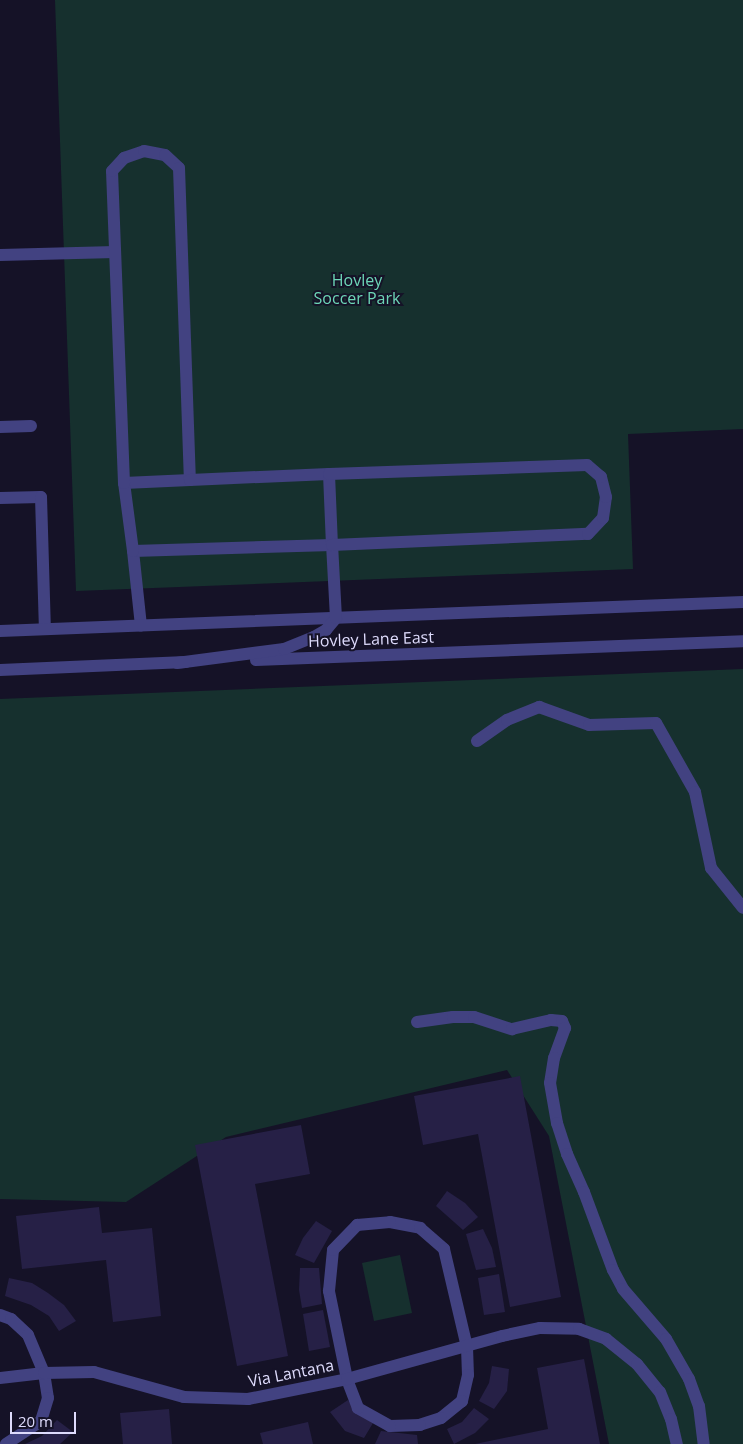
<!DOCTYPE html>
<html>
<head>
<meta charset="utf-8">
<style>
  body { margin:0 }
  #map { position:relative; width:743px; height:1444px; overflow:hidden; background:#151227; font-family:"Open Sans",sans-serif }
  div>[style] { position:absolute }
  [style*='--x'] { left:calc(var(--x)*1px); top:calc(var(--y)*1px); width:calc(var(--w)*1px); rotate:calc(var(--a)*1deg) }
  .green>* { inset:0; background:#16302e }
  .building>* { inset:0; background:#262046 }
  .minor>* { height:12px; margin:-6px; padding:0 6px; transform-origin:6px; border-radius:6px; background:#424281 }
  span { translate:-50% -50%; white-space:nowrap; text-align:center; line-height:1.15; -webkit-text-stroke:4px #151227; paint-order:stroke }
  .park-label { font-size:16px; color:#6dd6b7 }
  .street-label { font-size:16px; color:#dedbfc }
  .scale { position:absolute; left:10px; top:1412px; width:66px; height:22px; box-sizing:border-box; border:2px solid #dedbfc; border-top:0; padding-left:6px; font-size:15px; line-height:18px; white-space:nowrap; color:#dedbfc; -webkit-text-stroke:4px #151227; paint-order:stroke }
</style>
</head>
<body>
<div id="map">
  <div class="green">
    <i style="clip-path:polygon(55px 0,743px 0,743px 429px,628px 434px,633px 569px,76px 591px)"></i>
    <i style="clip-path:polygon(743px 669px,743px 1444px,609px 1444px,549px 1136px,507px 1070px,226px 1137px,126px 1202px,0 1199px,0 699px)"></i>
    <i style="clip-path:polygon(400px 1255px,412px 1313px,374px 1321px,362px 1263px)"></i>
  </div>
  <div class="building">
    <i style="clip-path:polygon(520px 1076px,561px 1297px,510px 1307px,478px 1134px,423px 1145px,414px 1096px)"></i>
    <i style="clip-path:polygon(301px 1125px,310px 1174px,255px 1184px,288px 1356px,237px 1366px,195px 1145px)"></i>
    <i style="clip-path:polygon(447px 1191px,465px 1203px,478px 1217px,463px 1230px,436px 1206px)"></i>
    <i style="clip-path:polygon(99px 1207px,102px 1233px,152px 1228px,161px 1316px,113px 1322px,106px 1260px,22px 1269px,16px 1216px)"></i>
    <i style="clip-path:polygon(316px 1221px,332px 1231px,314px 1263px,295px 1255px,303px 1238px)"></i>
    <i style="clip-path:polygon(483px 1229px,492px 1248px,496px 1267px,476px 1270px,466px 1234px)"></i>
    <i style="clip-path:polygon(300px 1268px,319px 1268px,322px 1304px,302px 1308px,299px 1290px)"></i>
    <i style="clip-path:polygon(499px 1274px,505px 1312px,484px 1315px,478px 1278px)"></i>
    <i style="clip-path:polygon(9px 1278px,32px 1283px,48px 1293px,64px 1305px,76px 1321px,59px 1331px,49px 1316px,31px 1305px,5px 1296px)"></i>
    <i style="clip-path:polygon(323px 1310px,330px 1347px,309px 1351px,303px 1314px)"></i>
    <i style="clip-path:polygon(584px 1359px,600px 1444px,475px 1444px,548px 1429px,537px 1368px)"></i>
    <i style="clip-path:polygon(492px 1366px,509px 1369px,507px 1391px,494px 1409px,479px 1401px,489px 1383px)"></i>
    <i style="clip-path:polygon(348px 1400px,357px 1413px,373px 1423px,364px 1438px,345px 1431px,330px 1412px)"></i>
    <i style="clip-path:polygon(474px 1408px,489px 1419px,475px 1433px,454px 1444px,447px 1429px,462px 1422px)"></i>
    <i style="clip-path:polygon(169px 1409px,172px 1444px,123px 1444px,120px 1413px)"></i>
    <i style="clip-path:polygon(57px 1420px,73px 1432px,60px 1444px,25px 1444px,42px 1436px)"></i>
    <i style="clip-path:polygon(308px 1422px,313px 1444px,263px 1444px,260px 1433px)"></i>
    <i style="clip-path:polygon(381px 1431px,417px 1435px,418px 1444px,375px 1444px)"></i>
  </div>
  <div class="minor">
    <i style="--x:0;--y:255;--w:115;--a:-1.5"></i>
    <i style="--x:0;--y:427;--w:31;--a:-2"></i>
    <i style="--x:124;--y:483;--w:66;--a:-2.6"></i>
    <i style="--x:0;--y:498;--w:41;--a:-1.4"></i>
    <i style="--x:41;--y:497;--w:132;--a:88.3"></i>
    <i style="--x:133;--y:551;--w:75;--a:83.9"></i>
    <i style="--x:0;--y:631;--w:744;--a:-2.24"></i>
    <i style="--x:256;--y:660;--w:487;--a:-2.2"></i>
    <i style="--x:177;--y:663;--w:108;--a:-7.5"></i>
    <i style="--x:284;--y:649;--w:32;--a:-22"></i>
    <i style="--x:314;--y:637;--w:14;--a:-30"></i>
    <i style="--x:326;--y:630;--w:16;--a:-50"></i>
    <i style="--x:336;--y:618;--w:73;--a:-93.1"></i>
    <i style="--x:332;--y:545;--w:199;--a:178.3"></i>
    <i style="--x:133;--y:551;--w:69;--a:-97.5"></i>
    <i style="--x:124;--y:483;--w:312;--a:-92.2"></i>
    <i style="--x:112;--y:171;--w:18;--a:-47"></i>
    <i style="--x:124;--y:158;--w:21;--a:-19"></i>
    <i style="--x:144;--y:151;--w:21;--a:11"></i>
    <i style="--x:165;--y:155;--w:19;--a:43"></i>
    <i style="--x:179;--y:168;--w:312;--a:88"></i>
    <i style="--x:190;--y:480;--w:139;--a:-2.5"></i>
    <i style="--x:329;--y:474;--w:71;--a:87.6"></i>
    <i style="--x:332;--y:545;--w:256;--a:-2.5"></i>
    <i style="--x:588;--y:534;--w:22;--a:-47"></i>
    <i style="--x:603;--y:518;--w:21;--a:-82"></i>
    <i style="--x:606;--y:497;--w:21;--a:-104"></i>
    <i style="--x:601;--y:477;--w:18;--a:-139"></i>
    <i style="--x:587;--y:465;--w:258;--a:178"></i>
    <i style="--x:0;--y:670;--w:186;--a:-2.5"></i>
    <i style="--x:477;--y:741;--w:37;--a:-35"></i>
    <i style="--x:507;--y:720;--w:35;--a:-22"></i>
    <i style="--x:539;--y:707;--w:53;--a:19.8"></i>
    <i style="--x:589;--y:725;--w:67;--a:-1.7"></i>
    <i style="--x:656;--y:723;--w:79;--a:60.5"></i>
    <i style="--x:695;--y:792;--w:78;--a:78.1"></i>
    <i style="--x:711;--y:868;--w:51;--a:51.3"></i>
    <i style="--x:417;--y:1022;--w:36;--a:-8"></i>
    <i style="--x:453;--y:1017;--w:21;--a:0"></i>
    <i style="--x:474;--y:1017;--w:40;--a:18"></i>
    <i style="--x:512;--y:1029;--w:40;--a:-13"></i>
    <i style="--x:551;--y:1020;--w:11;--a:5"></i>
    <i style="--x:562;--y:1021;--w:8;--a:67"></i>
    <i style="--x:565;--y:1028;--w:32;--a:110"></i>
    <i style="--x:554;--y:1058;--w:25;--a:99"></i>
    <i style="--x:550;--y:1083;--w:41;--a:80.1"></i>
    <i style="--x:557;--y:1123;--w:33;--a:72"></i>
    <i style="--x:567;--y:1154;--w:42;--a:65.9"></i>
    <i style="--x:584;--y:1192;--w:83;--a:69.6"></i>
    <i style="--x:613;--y:1270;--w:21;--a:62"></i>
    <i style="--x:623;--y:1289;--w:66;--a:49.3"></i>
    <i style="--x:666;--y:1339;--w:46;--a:60.1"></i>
    <i style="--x:689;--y:1379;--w:29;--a:70"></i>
    <i style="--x:699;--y:1406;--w:38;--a:83"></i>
    <i style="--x:390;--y:1222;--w:31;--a:11"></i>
    <i style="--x:420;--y:1228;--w:32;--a:41"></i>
    <i style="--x:444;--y:1249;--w:101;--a:76.8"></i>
    <i style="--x:467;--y:1347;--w:28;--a:88"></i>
    <i style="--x:468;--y:1375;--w:27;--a:103"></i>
    <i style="--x:462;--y:1401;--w:27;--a:141"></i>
    <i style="--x:441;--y:1418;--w:22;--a:162"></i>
    <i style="--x:420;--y:1425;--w:30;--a:178"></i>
    <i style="--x:390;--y:1426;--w:37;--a:-151"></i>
    <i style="--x:358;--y:1408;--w:31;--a:-111"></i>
    <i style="--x:347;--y:1379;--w:90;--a:-101.6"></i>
    <i style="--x:329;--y:1291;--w:41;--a:-84.4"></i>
    <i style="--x:333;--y:1250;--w:35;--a:-46"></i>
    <i style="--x:357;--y:1225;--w:33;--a:-5"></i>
    <i style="--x:0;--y:1315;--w:12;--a:20"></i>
    <i style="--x:11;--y:1319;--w:23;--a:43"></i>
    <i style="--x:28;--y:1335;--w:41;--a:67.2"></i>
    <i style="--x:44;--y:1373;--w:25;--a:81"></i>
    <i style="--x:48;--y:1398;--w:24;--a:107"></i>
    <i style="--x:41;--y:1421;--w:42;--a:146.7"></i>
    <i style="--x:0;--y:1378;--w:44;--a:-6.5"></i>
    <i style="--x:44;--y:1373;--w:50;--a:-1.1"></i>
    <i style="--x:94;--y:1372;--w:93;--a:15.5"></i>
    <i style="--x:184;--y:1397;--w:64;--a:1.8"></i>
    <i style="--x:248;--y:1399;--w:101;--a:-11.4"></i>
    <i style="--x:347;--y:1379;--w:161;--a:-15.5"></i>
    <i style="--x:502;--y:1336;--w:39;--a:-12"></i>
    <i style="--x:540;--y:1328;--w:39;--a:1"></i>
    <i style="--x:579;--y:1329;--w:29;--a:20"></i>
    <i style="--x:606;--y:1339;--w:40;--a:39"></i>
    <i style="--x:637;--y:1364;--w:36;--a:51"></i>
    <i style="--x:660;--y:1392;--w:29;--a:68"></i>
    <i style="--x:671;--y:1419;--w:26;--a:77"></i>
  </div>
  <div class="park-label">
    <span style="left:357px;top:289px">Hovley<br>Soccer Park</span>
  </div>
  <div class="street-label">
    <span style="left:371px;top:639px;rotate:-2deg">Hovley Lane East</span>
    <span style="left:291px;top:1373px;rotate:-11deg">Via Lantana</span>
  </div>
  <div class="scale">20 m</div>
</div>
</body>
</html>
